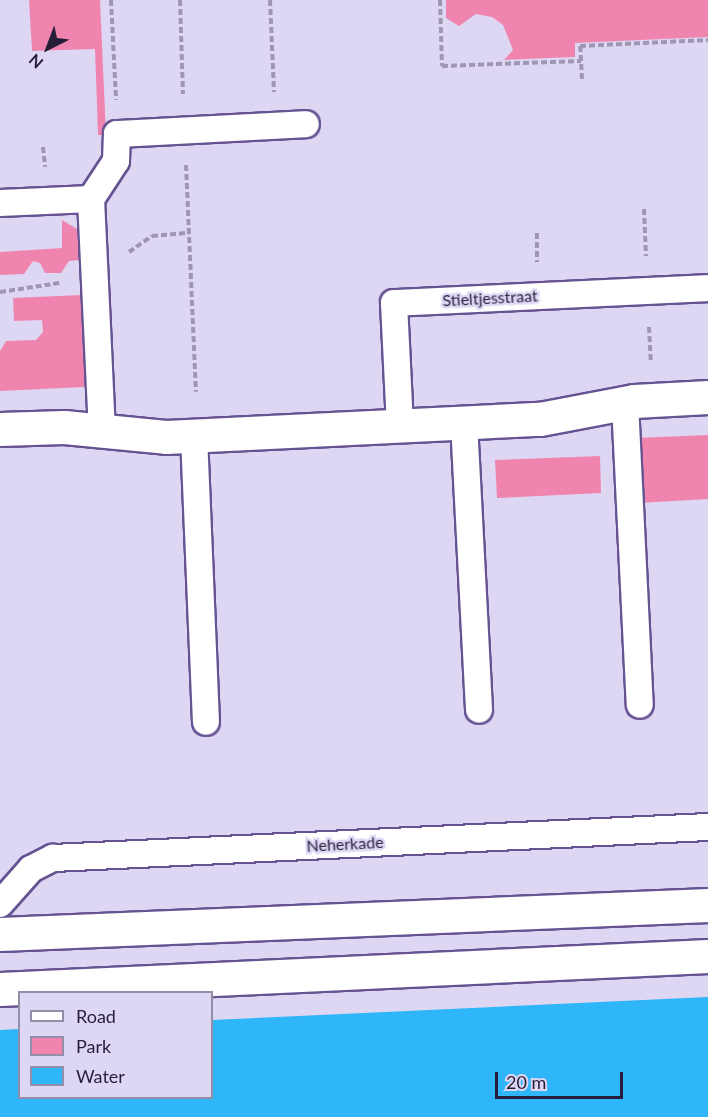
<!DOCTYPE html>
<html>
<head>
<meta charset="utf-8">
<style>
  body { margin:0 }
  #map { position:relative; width:708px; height:1117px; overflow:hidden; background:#ded7f4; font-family:Lato,sans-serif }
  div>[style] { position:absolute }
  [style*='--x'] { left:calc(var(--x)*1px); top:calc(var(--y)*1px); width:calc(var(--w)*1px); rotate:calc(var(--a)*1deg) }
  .green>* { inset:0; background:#ef85af }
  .water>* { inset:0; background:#2eb6f9 }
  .path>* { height:4px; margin-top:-2px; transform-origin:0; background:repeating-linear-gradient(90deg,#9e96b3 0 6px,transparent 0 9px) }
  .roads { filter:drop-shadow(2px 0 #665392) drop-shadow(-2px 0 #665392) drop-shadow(0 2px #665392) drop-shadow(0 -2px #665392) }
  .service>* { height:26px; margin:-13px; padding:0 13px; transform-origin:13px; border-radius:13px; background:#fff }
  .minor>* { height:33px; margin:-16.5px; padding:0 16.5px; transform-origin:16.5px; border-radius:16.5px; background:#fff }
  .secondary>* { height:33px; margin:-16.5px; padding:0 16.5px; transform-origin:16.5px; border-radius:16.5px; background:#fff }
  span { translate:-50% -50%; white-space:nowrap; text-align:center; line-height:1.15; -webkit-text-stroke:5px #ded7f4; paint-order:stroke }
  .street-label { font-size:16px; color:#261e39 }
  .legend { position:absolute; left:18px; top:991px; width:195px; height:108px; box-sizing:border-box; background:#ded7f4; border:2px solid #948da9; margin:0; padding:8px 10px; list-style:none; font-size:18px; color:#261e39 }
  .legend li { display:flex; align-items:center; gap:12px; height:30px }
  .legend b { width:30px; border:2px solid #948da9 }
  .north { position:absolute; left:18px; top:18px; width:60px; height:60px; -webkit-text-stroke:4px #ded7f4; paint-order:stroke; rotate:222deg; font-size:16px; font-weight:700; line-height:24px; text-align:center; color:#261e39 }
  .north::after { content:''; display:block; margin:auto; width:21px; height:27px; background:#261e39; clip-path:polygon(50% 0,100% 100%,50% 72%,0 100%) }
  .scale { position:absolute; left:495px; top:1072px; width:128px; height:27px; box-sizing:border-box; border:3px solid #261e39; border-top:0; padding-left:8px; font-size:18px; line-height:21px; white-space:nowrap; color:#261e39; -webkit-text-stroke:4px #ded7f4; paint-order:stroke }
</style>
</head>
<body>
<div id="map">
  <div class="green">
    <i style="clip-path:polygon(29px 0,100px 0,106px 135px,98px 135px,95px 49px,32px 51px)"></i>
    <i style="clip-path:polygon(446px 0,708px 0,708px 37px,575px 43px,575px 57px,504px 60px,513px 50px,503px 25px,492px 17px,476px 14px,459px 26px,446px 18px)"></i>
    <i style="clip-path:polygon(62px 220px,77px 229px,79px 260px,69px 261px,61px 273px,45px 273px,40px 263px,33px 261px,24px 274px,0 275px,0 252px,62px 248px)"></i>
    <i style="clip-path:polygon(81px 295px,85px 387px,0 391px,0 351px,6px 341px,36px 340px,43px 332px,42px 320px,14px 321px,13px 298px)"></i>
    <i style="clip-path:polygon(708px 435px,708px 499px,639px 503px,636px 438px)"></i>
    <i style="clip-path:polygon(600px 456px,601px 493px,497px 498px,495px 460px)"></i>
  </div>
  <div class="water">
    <i style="clip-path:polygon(708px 997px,708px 1117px,0 1117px,0 1030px,19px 1029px,20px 1098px,212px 1098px,212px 1020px)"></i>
  </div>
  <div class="path">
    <i style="--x:111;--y:0;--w:100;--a:87.1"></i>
    <i style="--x:180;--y:0;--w:94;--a:88.2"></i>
    <i style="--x:270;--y:0;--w:92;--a:87.5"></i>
    <i style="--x:440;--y:0;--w:66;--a:88.3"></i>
    <i style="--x:442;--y:66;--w:139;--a:-2.1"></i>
    <i style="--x:582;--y:79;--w:33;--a:-93"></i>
    <i style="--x:580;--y:46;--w:128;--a:-2.7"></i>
    <i style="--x:43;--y:147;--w:20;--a:84"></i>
    <i style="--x:186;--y:165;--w:227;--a:87.5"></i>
    <i style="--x:644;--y:209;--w:47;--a:87.6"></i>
    <i style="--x:537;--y:233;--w:29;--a:90"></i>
    <i style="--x:129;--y:252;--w:28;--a:-35"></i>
    <i style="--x:152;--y:236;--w:37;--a:-5"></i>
    <i style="--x:0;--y:292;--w:60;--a:-8.7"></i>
    <i style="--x:649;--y:327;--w:34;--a:87"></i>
  </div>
  <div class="roads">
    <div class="service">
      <i style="--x:91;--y:199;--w:45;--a:-56.7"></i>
      <i style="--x:116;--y:161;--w:27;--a:-88"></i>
      <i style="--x:117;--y:134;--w:189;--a:-3"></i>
      <i style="--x:0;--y:203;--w:91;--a:-2.5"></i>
      <i style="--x:91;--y:199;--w:233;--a:87.3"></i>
      <i style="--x:625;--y:403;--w:302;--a:87.2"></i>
      <i style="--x:464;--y:423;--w:287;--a:87"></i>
      <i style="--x:400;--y:426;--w:123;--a:-92.8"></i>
      <i style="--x:394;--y:303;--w:314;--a:-2.7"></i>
      <i style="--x:194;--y:436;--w:286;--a:87.6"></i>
      <i style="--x:0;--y:904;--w:47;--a:-48.5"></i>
      <i style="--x:31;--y:869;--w:25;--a:-27"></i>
      <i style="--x:53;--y:858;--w:656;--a:-2.71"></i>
    </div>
    <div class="minor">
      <i style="--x:0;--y:429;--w:64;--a:-1.8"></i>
      <i style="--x:64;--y:427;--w:102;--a:5.6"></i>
      <i style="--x:166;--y:437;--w:374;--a:-2.8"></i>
      <i style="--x:540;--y:419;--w:96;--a:-10.8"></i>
      <i style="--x:634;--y:401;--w:74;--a:-3.1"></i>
    </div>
    <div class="secondary">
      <i style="--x:0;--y:934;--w:709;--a:-2.35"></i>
      <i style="--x:0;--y:989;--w:709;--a:-2.67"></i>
    </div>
  </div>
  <div class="street-label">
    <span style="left:490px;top:298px;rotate:-3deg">Stieltjesstraat</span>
    <span style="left:345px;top:844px;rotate:-3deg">Neherkade</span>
  </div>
  <ul class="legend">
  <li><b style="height:8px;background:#fff"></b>Road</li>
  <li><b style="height:16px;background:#ef85af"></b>Park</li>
  <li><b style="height:16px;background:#2eb6f9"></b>Water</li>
  </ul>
  <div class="north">N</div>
  <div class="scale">20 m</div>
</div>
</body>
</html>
